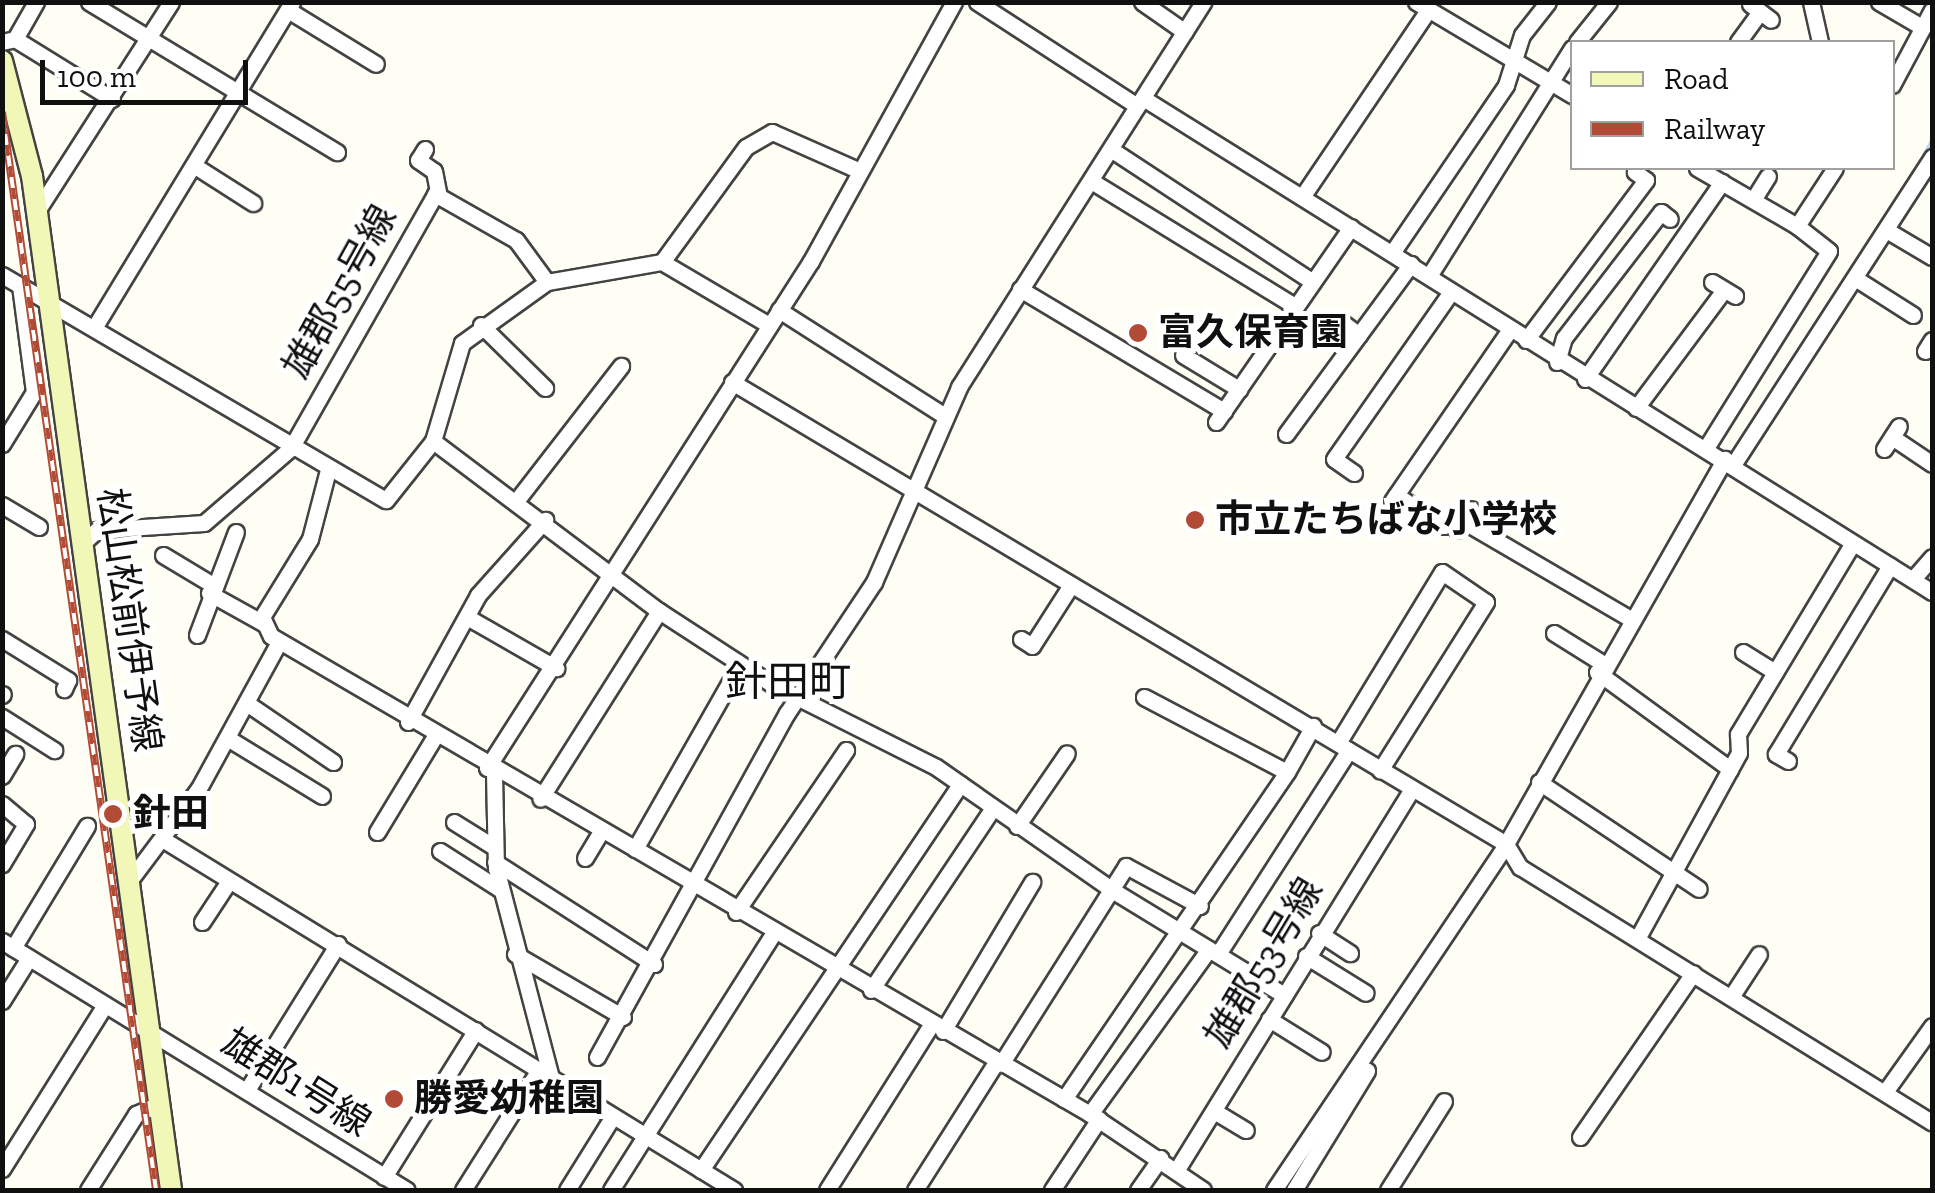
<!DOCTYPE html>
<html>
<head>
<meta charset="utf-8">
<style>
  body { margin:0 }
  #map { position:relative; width:1935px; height:1193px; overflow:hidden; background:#fefef4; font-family:"Zilla Slab","Noto Sans JP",serif }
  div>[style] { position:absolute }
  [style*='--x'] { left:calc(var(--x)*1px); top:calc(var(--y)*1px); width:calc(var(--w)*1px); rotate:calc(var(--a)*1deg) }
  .stream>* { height:4px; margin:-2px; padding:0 2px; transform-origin:2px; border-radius:2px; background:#bed3f0 }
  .roads { filter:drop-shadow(2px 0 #434343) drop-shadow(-2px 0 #434343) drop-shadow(0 2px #434343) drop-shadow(0 -2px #434343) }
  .street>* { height:15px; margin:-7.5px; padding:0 7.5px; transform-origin:7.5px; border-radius:7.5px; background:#fff }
  .secondary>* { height:20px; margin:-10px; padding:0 10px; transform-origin:10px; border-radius:10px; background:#f0f7b7 }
  .rail>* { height:8px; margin-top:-4px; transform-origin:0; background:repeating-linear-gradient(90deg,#fff 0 11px,#b24b36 0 22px); box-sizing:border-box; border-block:2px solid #b24b36 }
  .dots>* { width:28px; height:28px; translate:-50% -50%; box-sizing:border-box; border:5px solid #fff; border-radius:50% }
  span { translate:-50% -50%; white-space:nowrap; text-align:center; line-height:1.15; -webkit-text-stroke:10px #fff; paint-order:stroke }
  .street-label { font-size:38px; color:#101010 }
  .poi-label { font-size:38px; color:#101010; font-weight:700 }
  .left { translate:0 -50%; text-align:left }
  .quarter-label { font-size:42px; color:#101010 }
  .frame { position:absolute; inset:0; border:5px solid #101010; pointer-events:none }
  .legend { position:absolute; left:1570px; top:40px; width:325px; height:130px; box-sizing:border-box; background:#fff; border:2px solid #9f9f9f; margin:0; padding:12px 18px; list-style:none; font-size:30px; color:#101010 }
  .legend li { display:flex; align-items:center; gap:20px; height:50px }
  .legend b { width:50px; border:2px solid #9f9f9f }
  .scale { position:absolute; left:40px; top:60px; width:208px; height:45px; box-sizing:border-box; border:5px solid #101010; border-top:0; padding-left:12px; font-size:30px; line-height:35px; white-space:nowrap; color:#101010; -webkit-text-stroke:8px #fff; paint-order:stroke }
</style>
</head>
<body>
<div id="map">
  <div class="stream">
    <i style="--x:1925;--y:154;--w:15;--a:-62"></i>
    <i style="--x:1710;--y:500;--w:32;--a:-56"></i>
    <i style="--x:1495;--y:875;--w:20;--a:-57"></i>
  </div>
  <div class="roads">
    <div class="street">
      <i style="--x:89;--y:2;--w:290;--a:31.2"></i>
      <i style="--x:977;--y:2;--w:191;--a:33"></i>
      <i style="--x:1142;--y:2;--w:52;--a:34.9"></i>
      <i style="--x:1416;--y:2;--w:182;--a:30.8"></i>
      <i style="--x:1811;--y:2;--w:41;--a:77.3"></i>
      <i style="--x:1879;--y:2;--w:50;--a:30.2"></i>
      <i style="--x:1750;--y:4;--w:26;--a:37"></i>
      <i style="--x:288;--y:10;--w:103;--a:31.5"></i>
      <i style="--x:15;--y:39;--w:114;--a:31.7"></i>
      <i style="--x:2;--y:42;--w:13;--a:-13"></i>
      <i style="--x:15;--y:39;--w:43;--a:-60.4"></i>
      <i style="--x:1577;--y:42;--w:51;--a:-51.3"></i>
      <i style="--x:1738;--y:42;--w:37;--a:-54"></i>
      <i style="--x:1892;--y:85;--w:85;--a:-61.9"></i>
      <i style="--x:1143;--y:98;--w:931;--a:32.05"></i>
      <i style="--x:425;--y:149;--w:13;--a:122"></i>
      <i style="--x:418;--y:160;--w:19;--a:35"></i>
      <i style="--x:434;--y:171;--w:25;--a:79"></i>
      <i style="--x:1112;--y:150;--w:240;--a:33.3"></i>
      <i style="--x:195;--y:166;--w:69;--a:32.5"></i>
      <i style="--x:1697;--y:168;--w:116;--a:30.1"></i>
      <i style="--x:1797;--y:226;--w:69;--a:-56.8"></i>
      <i style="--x:1093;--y:182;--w:238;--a:31.6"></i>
      <i style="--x:1302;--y:197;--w:225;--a:-56"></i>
      <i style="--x:1753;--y:200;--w:28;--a:-58"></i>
      <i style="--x:37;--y:211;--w:248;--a:-57.3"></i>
      <i style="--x:1888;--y:231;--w:51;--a:30.6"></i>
      <i style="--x:1392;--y:253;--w:203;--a:-55.8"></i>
      <i style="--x:1506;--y:85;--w:52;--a:-72.3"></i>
      <i style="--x:1522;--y:35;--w:42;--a:-51.8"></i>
      <i style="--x:662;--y:262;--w:142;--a:-53.9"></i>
      <i style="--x:746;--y:147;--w:30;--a:-30"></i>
      <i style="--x:772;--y:132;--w:96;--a:23.9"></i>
      <i style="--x:2;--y:275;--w:445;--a:30.4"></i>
      <i style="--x:386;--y:500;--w:75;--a:-51.5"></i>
      <i style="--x:433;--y:441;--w:283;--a:37"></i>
      <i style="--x:659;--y:611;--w:222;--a:122.3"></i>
      <i style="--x:1429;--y:276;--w:269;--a:-57.9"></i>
      <i style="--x:1858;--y:280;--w:65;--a:32.5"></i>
      <i style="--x:1712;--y:282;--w:27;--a:31"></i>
      <i style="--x:1020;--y:289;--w:238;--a:30.9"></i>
      <i style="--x:779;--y:310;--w:197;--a:32.6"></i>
      <i style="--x:1339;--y:320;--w:25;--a:37"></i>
      <i style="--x:481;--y:325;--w:90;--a:44.5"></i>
      <i style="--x:94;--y:328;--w:381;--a:-58.7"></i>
      <i style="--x:1526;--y:340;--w:200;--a:-53.1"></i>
      <i style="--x:1646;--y:180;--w:14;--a:-144"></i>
      <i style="--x:1925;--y:351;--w:13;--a:-58"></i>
      <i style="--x:1183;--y:355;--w:66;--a:31.3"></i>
      <i style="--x:1557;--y:362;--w:25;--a:-74"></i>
      <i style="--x:1564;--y:338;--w:159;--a:-52.4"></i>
      <i style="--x:1661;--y:212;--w:11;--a:38"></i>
      <i style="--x:1585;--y:379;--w:240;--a:-55.2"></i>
      <i style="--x:732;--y:382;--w:901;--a:30.83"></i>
      <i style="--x:1506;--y:844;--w:27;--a:59"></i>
      <i style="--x:1520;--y:867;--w:485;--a:31.8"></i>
      <i style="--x:1636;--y:408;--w:147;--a:-53.3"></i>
      <i style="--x:1216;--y:422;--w:237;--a:-55.3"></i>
      <i style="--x:1286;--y:434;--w:211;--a:-53.7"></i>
      <i style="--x:1892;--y:437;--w:48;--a:34"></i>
      <i style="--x:433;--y:441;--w:102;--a:-73.5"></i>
      <i style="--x:462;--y:343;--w:105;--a:-35.7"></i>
      <i style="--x:2;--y:444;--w:61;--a:-58.4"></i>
      <i style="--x:34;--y:392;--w:108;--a:-97.5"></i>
      <i style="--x:1706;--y:448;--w:232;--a:-58"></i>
      <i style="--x:1829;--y:251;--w:41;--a:-142"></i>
      <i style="--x:1884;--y:449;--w:27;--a:-57"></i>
      <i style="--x:1733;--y:465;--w:367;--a:-57.1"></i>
      <i style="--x:328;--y:470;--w:71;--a:104.6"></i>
      <i style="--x:310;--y:539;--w:92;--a:121.6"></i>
      <i style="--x:262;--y:617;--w:21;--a:65"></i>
      <i style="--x:271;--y:636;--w:948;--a:30.27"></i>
      <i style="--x:1090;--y:1114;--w:136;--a:33.9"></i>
      <i style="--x:1354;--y:473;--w:24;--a:-145"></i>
      <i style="--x:1334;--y:459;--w:204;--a:-55"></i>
      <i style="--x:1396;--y:495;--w:57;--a:32.9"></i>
      <i style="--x:1444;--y:526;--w:14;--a:-54"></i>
      <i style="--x:517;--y:500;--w:170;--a:-52.2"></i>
      <i style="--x:1392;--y:501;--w:209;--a:-55.5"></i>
      <i style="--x:2;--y:505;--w:43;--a:30.7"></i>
      <i style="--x:1463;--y:521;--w:192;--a:30.3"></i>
      <i style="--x:1457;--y:530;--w:25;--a:-56"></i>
      <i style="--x:84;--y:542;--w:18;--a:-43"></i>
      <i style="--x:97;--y:530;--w:107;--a:-3.7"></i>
      <i style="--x:204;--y:523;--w:115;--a:-40.8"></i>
      <i style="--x:291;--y:448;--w:292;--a:-60.4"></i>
      <i style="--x:435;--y:194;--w:93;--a:29.6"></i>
      <i style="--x:516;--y:240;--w:52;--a:53.6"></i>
      <i style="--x:547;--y:282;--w:117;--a:-9.9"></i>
      <i style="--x:662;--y:262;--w:124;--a:30.5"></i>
      <i style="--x:163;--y:555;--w:58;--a:31"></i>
      <i style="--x:1913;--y:579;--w:29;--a:-49"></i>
      <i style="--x:209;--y:593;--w:62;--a:29.1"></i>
      <i style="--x:659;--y:611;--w:136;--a:33"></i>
      <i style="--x:773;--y:685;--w:182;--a:26.7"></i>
      <i style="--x:936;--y:767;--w:215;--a:34.9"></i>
      <i style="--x:1112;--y:890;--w:202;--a:31.4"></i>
      <i style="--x:467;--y:617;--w:103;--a:29.8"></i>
      <i style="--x:1554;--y:633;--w:57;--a:32"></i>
      <i style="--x:197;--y:635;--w:110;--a:-69.3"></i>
      <i style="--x:2;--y:639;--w:78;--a:31.8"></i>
      <i style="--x:68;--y:680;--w:10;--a:114"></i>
      <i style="--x:1021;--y:639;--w:13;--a:32"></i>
      <i style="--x:1032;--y:646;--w:72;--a:-57.4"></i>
      <i style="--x:1743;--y:652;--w:38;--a:32"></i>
      <i style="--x:1597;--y:672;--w:165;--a:36.1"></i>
      <i style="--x:2;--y:695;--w:1;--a:-45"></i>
      <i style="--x:1144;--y:697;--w:161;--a:27.7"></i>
      <i style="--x:1287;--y:772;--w:53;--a:-60.5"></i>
      <i style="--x:248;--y:704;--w:103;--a:34.3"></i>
      <i style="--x:2;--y:717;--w:62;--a:32.4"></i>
      <i style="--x:408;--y:722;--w:145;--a:-61.1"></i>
      <i style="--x:478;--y:595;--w:101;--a:-48.2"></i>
      <i style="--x:229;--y:739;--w:109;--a:31.5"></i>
      <i style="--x:1338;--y:743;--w:200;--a:-58.7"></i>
      <i style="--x:1442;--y:572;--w:53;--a:34.3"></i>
      <i style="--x:1486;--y:602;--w:199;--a:122.2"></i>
      <i style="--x:1788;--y:761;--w:14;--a:-150"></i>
      <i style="--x:1776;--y:754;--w:220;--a:-58.8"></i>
      <i style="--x:487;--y:768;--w:602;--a:-57.42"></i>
      <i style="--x:811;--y:261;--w:296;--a:-61.1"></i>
      <i style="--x:494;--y:773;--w:95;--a:88.8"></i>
      <i style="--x:496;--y:868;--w:217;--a:75.3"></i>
      <i style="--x:2;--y:776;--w:26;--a:-59"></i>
      <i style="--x:1539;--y:782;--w:192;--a:33.8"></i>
      <i style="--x:2;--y:804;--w:31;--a:40"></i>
      <i style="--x:26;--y:824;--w:47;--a:121"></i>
      <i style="--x:454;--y:822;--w:47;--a:32"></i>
      <i style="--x:1017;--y:826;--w:88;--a:-55.6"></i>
      <i style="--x:377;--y:832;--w:110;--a:-58.8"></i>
      <i style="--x:164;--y:840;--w:669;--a:31.55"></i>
      <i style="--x:1506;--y:844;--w:443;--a:-60.4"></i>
      <i style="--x:635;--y:849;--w:210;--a:-60.4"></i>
      <i style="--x:440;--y:851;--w:72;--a:32.6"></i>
      <i style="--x:585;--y:858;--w:33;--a:-59"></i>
      <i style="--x:495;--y:862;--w:189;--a:32.7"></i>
      <i style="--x:130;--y:880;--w:115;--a:-53.1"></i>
      <i style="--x:199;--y:788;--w:166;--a:-61.3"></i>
      <i style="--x:736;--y:912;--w:196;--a:-55.8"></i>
      <i style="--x:202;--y:922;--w:49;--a:-56.6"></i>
      <i style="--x:1319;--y:933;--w:37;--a:33"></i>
      <i style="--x:1637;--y:939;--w:212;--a:-61.3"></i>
      <i style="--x:1739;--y:753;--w:19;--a:-93"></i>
      <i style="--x:1738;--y:734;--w:222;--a:-59"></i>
      <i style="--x:2;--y:941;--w:475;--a:31.6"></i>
      <i style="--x:13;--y:948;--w:143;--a:-58.8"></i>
      <i style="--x:515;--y:954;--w:125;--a:30.3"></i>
      <i style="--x:1218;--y:954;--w:242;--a:-57.3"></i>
      <i style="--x:1306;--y:956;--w:70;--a:31.7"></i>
      <i style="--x:871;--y:990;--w:218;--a:-56.2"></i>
      <i style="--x:1731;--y:997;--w:51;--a:-56.9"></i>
      <i style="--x:2;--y:1001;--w:51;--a:-57.9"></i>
      <i style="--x:1269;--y:1019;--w:62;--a:31.9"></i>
      <i style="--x:943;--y:1031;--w:174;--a:-59.1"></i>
      <i style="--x:597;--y:1057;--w:393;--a:-61.1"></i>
      <i style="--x:787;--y:713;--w:157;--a:-56.4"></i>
      <i style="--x:874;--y:582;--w:213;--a:-66.4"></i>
      <i style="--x:959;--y:387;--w:456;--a:-57.6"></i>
      <i style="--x:1001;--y:1064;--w:234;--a:-57.7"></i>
      <i style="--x:1126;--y:866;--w:84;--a:28.4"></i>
      <i style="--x:247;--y:1090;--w:172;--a:-58.1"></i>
      <i style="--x:1885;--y:1092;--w:81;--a:-54.5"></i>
      <i style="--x:1064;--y:1099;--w:396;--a:-55.7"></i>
      <i style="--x:1214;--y:1111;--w:37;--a:31"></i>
      <i style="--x:1090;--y:1114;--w:203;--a:-54.2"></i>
      <i style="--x:1580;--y:1137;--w:199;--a:-55.4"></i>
      <i style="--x:2;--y:1169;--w:194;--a:-57.9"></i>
      <i style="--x:701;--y:1170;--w:465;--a:-56.1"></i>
      <i style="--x:1176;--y:1171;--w:448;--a:-58.3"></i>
      <i style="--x:384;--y:1177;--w:173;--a:-58"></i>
      <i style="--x:88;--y:1190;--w:90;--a:-57.7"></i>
      <i style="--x:136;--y:1114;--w:25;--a:-23"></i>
      <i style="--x:463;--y:1190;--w:142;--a:-57.7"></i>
      <i style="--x:567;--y:1190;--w:87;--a:-58.1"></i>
      <i style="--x:611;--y:1190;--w:303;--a:-57.7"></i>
      <i style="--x:827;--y:1190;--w:195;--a:-57.8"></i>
      <i style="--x:915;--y:1190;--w:153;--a:-57.6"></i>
      <i style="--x:1052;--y:1190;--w:85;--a:-56.5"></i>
      <i style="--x:1138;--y:1190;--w:39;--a:-55"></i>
      <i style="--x:1274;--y:1190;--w:411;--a:-56.1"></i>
      <i style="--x:1294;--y:1190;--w:140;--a:-58.5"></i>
      <i style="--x:1388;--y:1190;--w:105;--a:-57.8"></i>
    </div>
    <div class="secondary">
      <i style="--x:2;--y:61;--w:119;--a:75.4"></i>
      <i style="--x:32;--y:176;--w:1023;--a:82.19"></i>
    </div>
  </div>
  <div class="rail">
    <i style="--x:2;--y:112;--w:1089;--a:81.87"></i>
  </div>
  <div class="dots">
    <i style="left:1138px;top:333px;background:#b24b36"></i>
    <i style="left:1195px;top:520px;background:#b24b36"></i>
    <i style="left:113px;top:814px;background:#b24b36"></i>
    <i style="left:394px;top:1099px;background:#b24b36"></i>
  </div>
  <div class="street-label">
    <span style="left:340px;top:292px;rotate:-61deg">雄郡55号線</span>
    <span style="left:129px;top:620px;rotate:82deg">松山松前伊予線</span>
    <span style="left:1264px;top:963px;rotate:-59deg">雄郡53号線</span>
    <span style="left:296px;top:1083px;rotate:32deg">雄郡1号線</span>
  </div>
  <div class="poi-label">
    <span class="left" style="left:1158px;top:333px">富久保育園</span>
    <span class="left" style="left:1215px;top:520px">市立たちばな小学校</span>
    <span class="left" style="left:133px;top:814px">針田</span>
    <span class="left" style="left:414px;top:1099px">勝愛幼稚園</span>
  </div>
  <div class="quarter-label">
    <span style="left:788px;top:682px">針田町</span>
  </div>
  <div class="frame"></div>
  <ul class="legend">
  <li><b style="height:12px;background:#f0f7b7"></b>Road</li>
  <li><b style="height:12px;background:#b24b36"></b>Railway</li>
  </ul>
  <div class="scale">100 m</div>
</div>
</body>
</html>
